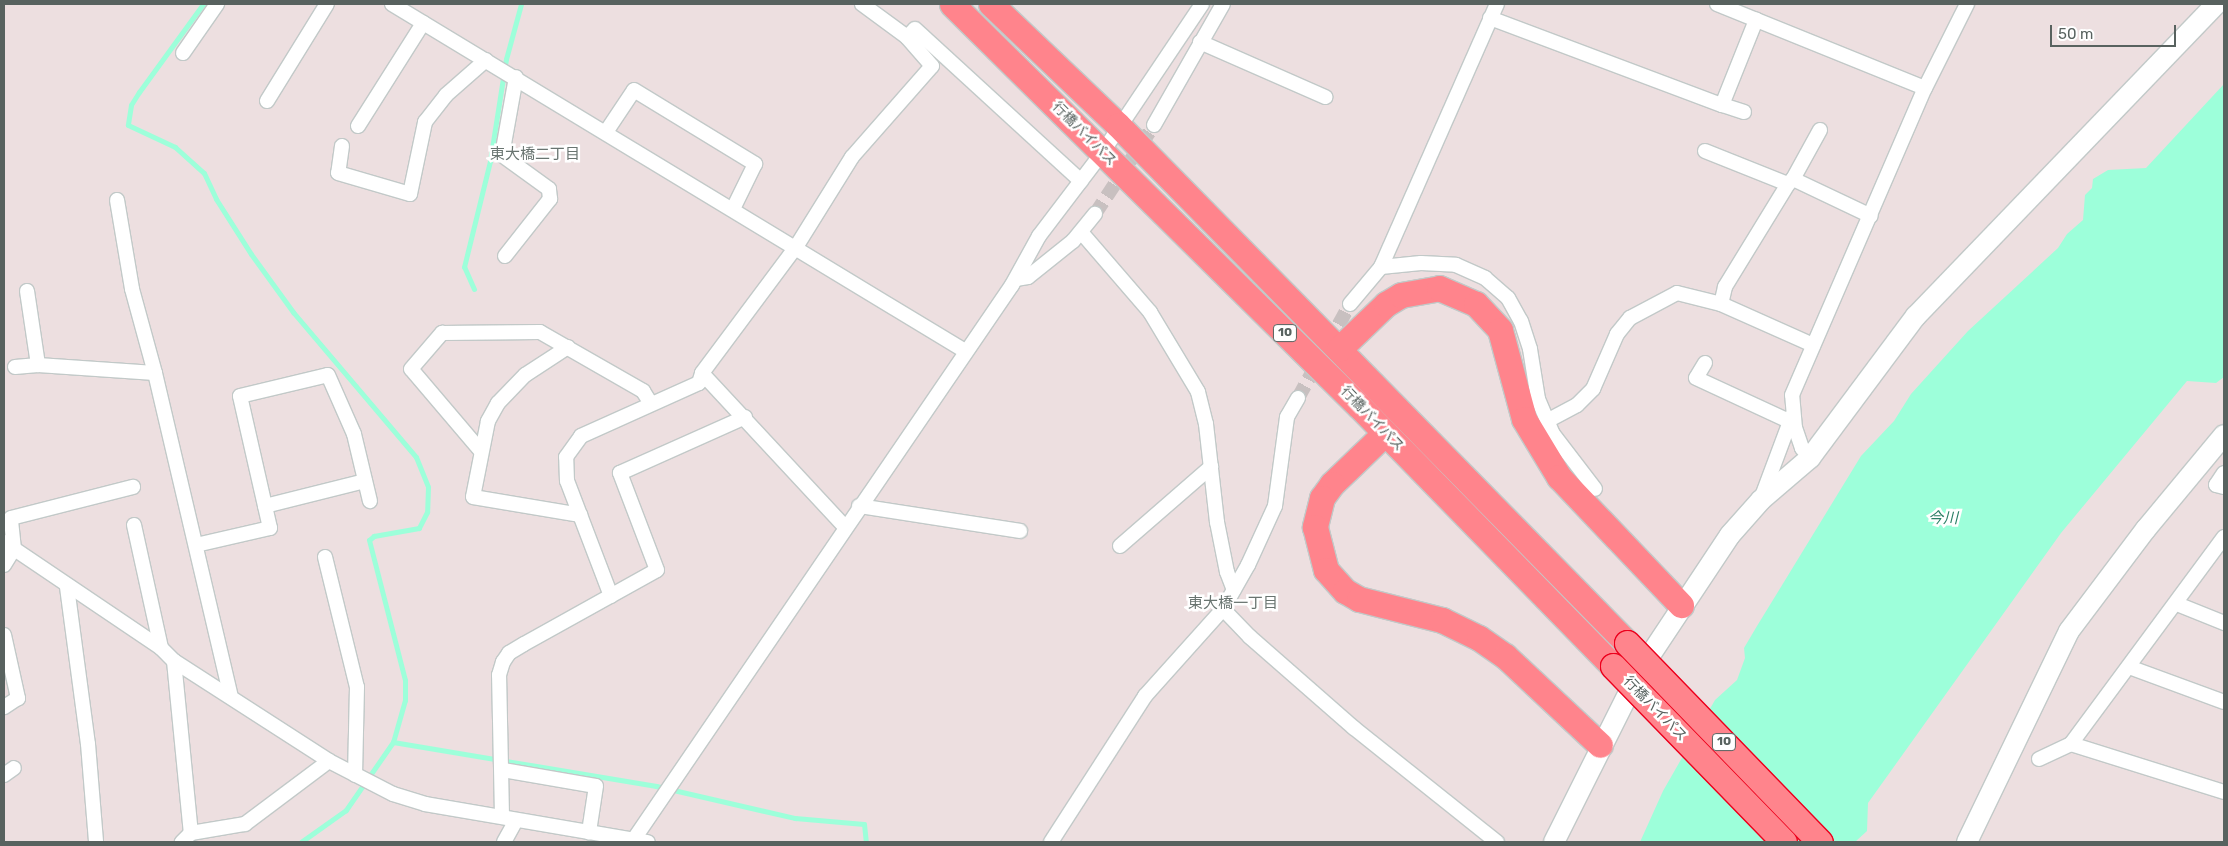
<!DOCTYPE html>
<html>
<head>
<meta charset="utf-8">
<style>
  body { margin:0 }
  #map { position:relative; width:2228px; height:846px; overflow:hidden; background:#eddfe0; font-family:Rubik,"Noto Sans JP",sans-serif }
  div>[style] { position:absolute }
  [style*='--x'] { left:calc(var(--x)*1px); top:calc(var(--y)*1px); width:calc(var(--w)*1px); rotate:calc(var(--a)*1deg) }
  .water>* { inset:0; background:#9dffda }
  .stream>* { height:5px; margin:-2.5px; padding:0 2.5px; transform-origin:2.5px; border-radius:2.5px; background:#9dffda }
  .street-tunnel>* { height:14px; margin-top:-7px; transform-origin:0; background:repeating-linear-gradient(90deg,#c8c0c0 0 14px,transparent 0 21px) }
  .roads { filter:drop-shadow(1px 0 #c2c9c8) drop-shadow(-1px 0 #c2c9c8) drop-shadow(0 1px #c2c9c8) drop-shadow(0 -1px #c2c9c8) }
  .street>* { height:14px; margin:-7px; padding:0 7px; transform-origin:7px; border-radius:7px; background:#fff }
  .secondary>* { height:20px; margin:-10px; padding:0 10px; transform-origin:10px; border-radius:10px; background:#fff }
  .highway>* { height:25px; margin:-12.5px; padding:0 12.5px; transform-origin:12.5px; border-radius:12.5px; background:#ff848c }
  .bridges { filter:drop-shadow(1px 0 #ec001d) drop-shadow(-1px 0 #ec001d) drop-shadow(0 1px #ec001d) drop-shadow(0 -1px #ec001d) }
  .highway-bridge>* { height:25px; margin:-12.5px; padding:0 12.5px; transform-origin:12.5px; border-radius:12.5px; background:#ff848c }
  span { translate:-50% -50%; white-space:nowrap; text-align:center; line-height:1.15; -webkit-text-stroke:5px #fff; paint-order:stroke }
  .shield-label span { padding:1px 4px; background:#fff; border:1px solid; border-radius:4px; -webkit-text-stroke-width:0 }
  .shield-label { font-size:12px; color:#58625f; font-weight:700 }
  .street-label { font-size:14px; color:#58625f }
  .neighbourhood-label { font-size:15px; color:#697470 }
  .water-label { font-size:15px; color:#2a7e65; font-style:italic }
  .frame { position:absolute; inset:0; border:5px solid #58625f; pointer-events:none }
  .scale { position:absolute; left:2050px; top:25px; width:126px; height:22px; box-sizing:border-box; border:2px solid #58625f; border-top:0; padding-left:6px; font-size:15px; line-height:18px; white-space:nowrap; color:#58625f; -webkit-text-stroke:4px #fff; paint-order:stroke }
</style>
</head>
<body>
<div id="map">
  <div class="water">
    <i style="clip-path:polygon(2224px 84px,2224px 377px,2216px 383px,2187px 381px,2061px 533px,1868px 803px,1867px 831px,1855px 842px,1640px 842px,1663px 791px,1715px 700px,1737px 680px,1745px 658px,1744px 648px,1757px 626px,1861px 456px,1894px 421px,1911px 394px,1968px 331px,2058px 248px,2067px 234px,2083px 220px,2085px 195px,2092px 188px,2093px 179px,2108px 170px,2146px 168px)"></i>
  </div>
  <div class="stream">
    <i style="--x:203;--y:4;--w:109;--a:126"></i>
    <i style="--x:139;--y:92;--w:15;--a:122"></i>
    <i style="--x:131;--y:105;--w:20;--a:99"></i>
    <i style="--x:128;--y:125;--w:52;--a:25.1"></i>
    <i style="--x:175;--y:147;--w:39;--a:42"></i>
    <i style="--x:204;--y:173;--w:29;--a:65"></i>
    <i style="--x:216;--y:199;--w:65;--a:57.5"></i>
    <i style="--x:251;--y:254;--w:72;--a:54.1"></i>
    <i style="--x:293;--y:312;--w:190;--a:49.7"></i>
    <i style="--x:416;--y:457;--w:32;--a:68"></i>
    <i style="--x:428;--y:487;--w:25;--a:92"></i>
    <i style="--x:427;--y:512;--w:18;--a:117"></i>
    <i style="--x:419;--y:528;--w:46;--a:169.9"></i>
    <i style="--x:374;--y:536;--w:6;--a:141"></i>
    <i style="--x:369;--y:540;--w:145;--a:75.6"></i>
    <i style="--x:405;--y:680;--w:20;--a:90"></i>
    <i style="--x:405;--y:700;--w:44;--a:105.9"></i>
    <i style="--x:393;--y:742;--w:83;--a:124.7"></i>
    <i style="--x:346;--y:810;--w:55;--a:144.6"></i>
    <i style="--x:474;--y:289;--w:24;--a:-114"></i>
    <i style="--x:464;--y:267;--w:109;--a:-76.2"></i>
    <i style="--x:490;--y:161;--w:103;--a:-81.1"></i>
    <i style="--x:506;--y:59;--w:57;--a:-74.7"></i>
    <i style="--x:393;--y:742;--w:267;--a:9.5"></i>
    <i style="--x:656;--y:786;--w:143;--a:13"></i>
    <i style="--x:795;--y:818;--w:69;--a:5"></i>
    <i style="--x:864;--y:824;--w:18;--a:84"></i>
  </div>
  <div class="street-tunnel">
    <i style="--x:1095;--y:214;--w:107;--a:-56.5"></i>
    <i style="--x:1298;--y:398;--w:107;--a:-61"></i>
  </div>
  <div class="roads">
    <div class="street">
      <i style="--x:392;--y:4;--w:670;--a:31.2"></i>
      <i style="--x:1717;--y:4;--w:224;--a:22"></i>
      <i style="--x:1490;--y:18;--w:248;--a:20.6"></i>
      <i style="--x:907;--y:37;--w:11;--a:-45"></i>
      <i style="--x:915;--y:29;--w:225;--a:42.5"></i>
      <i style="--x:1200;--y:42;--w:137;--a:23.7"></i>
      <i style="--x:183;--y:53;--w:60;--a:-55.2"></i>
      <i style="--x:267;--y:101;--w:114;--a:-58.3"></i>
      <i style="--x:1744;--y:112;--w:23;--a:-162"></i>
      <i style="--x:1722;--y:105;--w:92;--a:-68.2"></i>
      <i style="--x:1154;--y:125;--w:139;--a:-60.3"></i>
      <i style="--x:358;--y:126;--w:122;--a:-57.7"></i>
      <i style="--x:1820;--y:130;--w:56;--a:118.9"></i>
      <i style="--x:1793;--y:179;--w:86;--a:25.4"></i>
      <i style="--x:606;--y:132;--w:50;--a:-56.3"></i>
      <i style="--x:634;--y:90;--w:142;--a:31.4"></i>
      <i style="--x:755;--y:164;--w:50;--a:116.1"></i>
      <i style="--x:342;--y:146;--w:27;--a:98"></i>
      <i style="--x:338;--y:173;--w:75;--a:16.3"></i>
      <i style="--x:410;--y:194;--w:74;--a:-78.2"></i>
      <i style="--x:425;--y:122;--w:34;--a:-52"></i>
      <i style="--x:446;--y:95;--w:53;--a:-41.2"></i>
      <i style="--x:1705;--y:151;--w:89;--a:21.7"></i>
      <i style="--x:1788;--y:184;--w:7;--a:-45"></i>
      <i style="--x:1788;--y:184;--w:121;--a:121.5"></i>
      <i style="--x:1725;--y:287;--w:17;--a:103"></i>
      <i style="--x:1721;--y:304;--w:101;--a:24"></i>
      <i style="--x:117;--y:200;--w:90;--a:80.4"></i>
      <i style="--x:132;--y:289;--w:87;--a:74.7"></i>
      <i style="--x:155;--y:373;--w:330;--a:76.8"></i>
      <i style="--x:1081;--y:232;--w:106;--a:49.2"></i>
      <i style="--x:1150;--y:312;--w:93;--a:59"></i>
      <i style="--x:1198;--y:392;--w:33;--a:76"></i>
      <i style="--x:1206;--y:424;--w:99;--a:83.6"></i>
      <i style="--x:1217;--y:522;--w:51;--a:78.7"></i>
      <i style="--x:1227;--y:572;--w:19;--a:69"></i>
      <i style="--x:505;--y:256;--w:73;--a:-51.7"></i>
      <i style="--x:550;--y:199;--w:10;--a:-96"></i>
      <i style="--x:549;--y:189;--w:58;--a:-144.1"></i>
      <i style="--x:502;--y:155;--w:79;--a:-79.8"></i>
      <i style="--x:1381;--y:267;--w:40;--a:-5.7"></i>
      <i style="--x:1421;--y:263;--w:35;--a:3"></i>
      <i style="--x:1456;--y:265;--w:32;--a:24"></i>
      <i style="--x:1485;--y:278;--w:30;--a:41"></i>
      <i style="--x:1508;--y:298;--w:26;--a:61"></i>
      <i style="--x:1521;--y:321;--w:29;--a:72"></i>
      <i style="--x:1530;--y:349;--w:51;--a:80.9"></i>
      <i style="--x:1538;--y:399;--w:38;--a:67"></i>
      <i style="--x:1553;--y:434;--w:69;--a:52.6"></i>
      <i style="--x:1016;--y:279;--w:12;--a:-9"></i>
      <i style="--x:1028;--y:277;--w:58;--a:-38.7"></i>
      <i style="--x:1073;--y:241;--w:35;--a:-51"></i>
      <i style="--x:27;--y:291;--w:75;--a:81.5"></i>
      <i style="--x:1350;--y:304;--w:48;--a:-50"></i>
      <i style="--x:1381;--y:267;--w:287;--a:-66.2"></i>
      <i style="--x:568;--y:347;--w:51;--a:146.9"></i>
      <i style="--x:525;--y:375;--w:39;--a:134"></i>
      <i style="--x:498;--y:403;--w:21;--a:119"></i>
      <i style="--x:488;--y:421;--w:77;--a:101.2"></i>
      <i style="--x:473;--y:497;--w:109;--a:9.5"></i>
      <i style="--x:1705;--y:363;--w:17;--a:121"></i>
      <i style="--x:1696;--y:378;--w:102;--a:24.8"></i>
      <i style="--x:15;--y:367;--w:23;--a:-5"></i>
      <i style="--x:38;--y:365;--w:117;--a:3.9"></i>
      <i style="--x:1547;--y:421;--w:34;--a:-28"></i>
      <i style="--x:1577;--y:405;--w:23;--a:-45"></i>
      <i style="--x:1593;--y:389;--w:60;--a:-66.4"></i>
      <i style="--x:1617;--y:334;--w:21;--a:-51"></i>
      <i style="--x:1630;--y:318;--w:53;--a:-28"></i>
      <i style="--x:1677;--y:293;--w:45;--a:14"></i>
      <i style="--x:480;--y:450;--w:106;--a:-130.4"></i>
      <i style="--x:411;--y:369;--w:48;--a:-49.3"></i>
      <i style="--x:442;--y:333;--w:98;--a:-0.6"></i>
      <i style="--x:540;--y:332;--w:119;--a:29.8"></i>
      <i style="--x:643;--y:391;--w:15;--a:58"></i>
      <i style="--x:1810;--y:458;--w:13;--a:-129"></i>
      <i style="--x:1802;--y:448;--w:21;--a:-109"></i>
      <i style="--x:1795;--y:428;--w:33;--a:-95"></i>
      <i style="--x:1792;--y:395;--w:335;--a:-66.6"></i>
      <i style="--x:1925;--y:88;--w:94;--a:-63.4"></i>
      <i style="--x:2224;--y:473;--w:14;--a:124"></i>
      <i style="--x:2216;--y:485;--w:8;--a:14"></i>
      <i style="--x:1761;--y:499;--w:89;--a:-69.5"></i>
      <i style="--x:265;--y:506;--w:103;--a:-14"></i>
      <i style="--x:859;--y:506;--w:163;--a:8.8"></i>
      <i style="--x:134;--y:525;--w:126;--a:77.6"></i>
      <i style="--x:845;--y:527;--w:210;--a:-132.9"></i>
      <i style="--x:702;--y:373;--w:157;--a:-53.3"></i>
      <i style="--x:796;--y:247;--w:106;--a:-58.1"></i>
      <i style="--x:852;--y:157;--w:121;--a:-48.7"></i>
      <i style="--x:932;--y:66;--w:38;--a:-131"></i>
      <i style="--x:907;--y:37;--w:56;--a:-143.7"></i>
      <i style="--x:2224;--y:537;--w:257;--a:126.5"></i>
      <i style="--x:2071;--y:744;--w:160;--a:17.4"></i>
      <i style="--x:4;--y:542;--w:189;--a:34"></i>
      <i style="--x:161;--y:648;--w:18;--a:45"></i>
      <i style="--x:174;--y:661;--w:184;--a:32.8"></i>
      <i style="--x:329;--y:761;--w:72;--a:27.3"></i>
      <i style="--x:393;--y:794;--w:34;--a:17"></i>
      <i style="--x:425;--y:804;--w:226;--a:9.7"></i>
      <i style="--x:196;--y:545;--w:76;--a:-12.9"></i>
      <i style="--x:270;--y:528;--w:135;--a:-102.8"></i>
      <i style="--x:240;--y:396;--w:90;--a:-13.4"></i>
      <i style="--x:328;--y:375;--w:64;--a:66.2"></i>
      <i style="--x:354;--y:434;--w:69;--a:76.6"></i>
      <i style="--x:1120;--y:546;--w:121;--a:-41"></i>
      <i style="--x:325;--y:557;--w:134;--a:76.2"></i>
      <i style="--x:357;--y:687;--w:88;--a:91.3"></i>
      <i style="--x:4;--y:565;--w:19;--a:-58"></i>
      <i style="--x:14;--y:549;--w:31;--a:-96"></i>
      <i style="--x:11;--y:518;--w:126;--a:-14.3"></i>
      <i style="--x:67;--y:587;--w:158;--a:82.4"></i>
      <i style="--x:88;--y:744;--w:98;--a:85.3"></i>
      <i style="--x:611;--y:596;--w:123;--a:-110.9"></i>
      <i style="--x:567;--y:481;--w:24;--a:-92"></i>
      <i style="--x:566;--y:457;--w:26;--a:-54"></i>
      <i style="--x:581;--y:436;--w:129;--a:-24.2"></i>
      <i style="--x:699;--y:383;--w:10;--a:-73"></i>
      <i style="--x:2177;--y:604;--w:51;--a:22"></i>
      <i style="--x:1223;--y:609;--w:39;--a:46"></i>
      <i style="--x:1250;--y:637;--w:138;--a:41.2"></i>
      <i style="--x:1354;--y:728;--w:183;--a:38.6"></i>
      <i style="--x:4;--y:635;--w:65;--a:77.5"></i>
      <i style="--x:18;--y:698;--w:17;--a:147"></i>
      <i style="--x:174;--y:661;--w:173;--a:84.4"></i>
      <i style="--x:191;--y:833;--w:13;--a:135"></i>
      <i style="--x:2129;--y:667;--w:101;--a:20.2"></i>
      <i style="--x:2039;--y:759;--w:35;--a:-25"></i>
      <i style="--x:503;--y:770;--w:94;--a:9.8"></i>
      <i style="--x:596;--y:786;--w:47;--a:98.7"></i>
      <i style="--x:4;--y:775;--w:12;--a:-35"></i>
      <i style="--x:502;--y:816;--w:141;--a:-91.2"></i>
      <i style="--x:499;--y:675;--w:14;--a:-73"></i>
      <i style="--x:503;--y:662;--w:11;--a:-56"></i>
      <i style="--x:509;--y:653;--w:17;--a:-31"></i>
      <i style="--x:524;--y:644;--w:152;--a:-29.1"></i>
      <i style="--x:657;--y:570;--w:104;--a:-110.9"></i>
      <i style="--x:620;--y:473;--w:137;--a:-24.1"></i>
      <i style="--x:191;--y:833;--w:55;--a:-9.5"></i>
      <i style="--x:245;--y:824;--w:105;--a:-36.9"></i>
      <i style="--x:504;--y:842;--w:25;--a:-61"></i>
      <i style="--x:632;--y:842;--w:674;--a:-55.7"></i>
      <i style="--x:1012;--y:285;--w:56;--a:-61.1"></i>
      <i style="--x:1039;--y:236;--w:104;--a:-52.8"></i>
      <i style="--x:1102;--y:153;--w:179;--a:-56.1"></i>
      <i style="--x:1051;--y:842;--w:174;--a:-57.2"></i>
      <i style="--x:1145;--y:696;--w:117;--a:-48.1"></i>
      <i style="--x:1223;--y:609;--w:51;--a:-60.4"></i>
      <i style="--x:1248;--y:565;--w:65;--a:-65.4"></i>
      <i style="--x:1275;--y:506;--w:90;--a:-82.3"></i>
      <i style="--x:1287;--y:417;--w:22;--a:-60"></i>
    </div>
    <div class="secondary">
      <i style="--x:1554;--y:842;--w:190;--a:-63.4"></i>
      <i style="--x:1639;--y:672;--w:164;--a:-56.4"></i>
      <i style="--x:1730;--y:535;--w:47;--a:-48.5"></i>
      <i style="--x:1761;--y:500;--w:65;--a:-40.6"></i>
      <i style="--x:1810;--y:458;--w:177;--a:-53.3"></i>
      <i style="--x:1916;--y:316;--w:433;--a:-46.1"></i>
      <i style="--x:1967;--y:842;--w:234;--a:-64.2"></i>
      <i style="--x:2069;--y:631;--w:128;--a:-53"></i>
      <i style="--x:2146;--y:529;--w:122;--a:-50.3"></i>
    </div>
    <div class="highway">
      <i style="--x:952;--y:4;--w:572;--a:44.65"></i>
      <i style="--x:1359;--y:406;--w:363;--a:45.7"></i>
      <i style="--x:991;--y:4;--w:175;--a:43.6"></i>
      <i style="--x:1118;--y:125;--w:726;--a:45.5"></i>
      <i style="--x:1339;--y:349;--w:65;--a:-43.8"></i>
      <i style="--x:1386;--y:304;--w:17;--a:-31"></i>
      <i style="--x:1401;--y:295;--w:39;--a:-10"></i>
      <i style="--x:1439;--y:288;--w:40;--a:23.4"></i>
      <i style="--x:1476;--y:304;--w:35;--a:47"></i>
      <i style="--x:1500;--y:330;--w:92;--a:74.9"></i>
      <i style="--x:1524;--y:419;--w:68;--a:58.9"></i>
      <i style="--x:1559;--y:477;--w:177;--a:46.4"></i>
      <i style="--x:1385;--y:433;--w:74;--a:136.1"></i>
      <i style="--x:1332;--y:484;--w:17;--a:126"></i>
      <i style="--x:1322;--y:498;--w:30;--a:104"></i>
      <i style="--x:1315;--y:527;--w:44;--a:75.7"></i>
      <i style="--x:1326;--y:570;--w:28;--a:48"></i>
      <i style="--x:1345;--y:591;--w:16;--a:30"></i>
      <i style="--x:1359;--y:599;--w:86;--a:14.2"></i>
      <i style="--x:1442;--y:620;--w:41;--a:25.9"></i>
      <i style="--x:1479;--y:638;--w:32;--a:35"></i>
      <i style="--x:1505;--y:656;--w:130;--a:43.1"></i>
    </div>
  </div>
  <div class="bridges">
    <div class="highway-bridge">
      <i style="--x:1627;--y:643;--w:277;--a:45.9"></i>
      <i style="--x:1613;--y:666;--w:245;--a:45.8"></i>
    </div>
  </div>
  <div class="shield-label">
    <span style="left:1285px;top:333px">10</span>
    <span style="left:1724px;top:742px">10</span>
  </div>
  <div class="street-label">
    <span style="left:1084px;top:134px;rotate:45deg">行橋バイパス</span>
    <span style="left:1372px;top:419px;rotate:46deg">行橋バイパス</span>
    <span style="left:1655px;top:709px;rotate:46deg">行橋バイパス</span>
  </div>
  <div class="neighbourhood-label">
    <span style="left:535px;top:155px">東大橋二丁目</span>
    <span style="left:1233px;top:604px">東大橋一丁目</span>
  </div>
  <div class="water-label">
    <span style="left:1943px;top:519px">今川</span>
  </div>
  <div class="frame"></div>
  <div class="scale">50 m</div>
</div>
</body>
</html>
